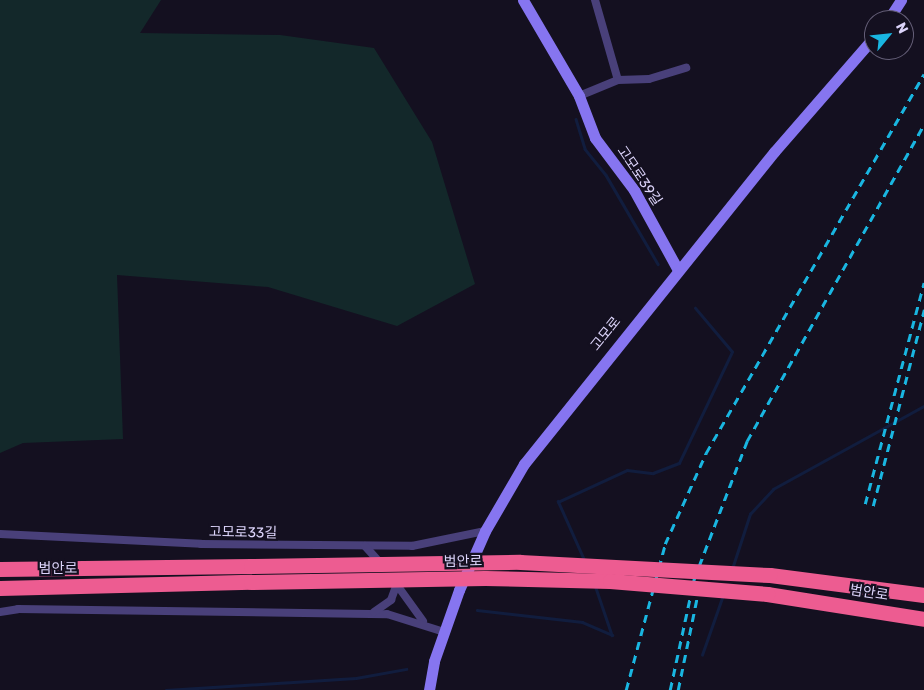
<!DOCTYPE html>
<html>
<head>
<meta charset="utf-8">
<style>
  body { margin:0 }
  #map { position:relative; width:924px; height:690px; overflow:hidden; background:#141020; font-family:Rubik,"Noto Sans KR",sans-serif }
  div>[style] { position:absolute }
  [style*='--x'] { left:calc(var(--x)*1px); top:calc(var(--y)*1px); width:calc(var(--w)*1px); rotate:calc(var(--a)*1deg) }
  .green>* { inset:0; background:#13282a }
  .stream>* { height:2.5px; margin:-1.25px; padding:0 1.25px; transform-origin:1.25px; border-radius:1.25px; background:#111d3e }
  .street>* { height:8px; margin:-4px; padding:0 4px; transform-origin:4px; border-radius:4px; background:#49407a }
  .secondary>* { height:11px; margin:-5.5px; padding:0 5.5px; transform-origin:5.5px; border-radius:5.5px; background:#8675f0 }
  .highway>* { height:15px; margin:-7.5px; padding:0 7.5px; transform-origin:7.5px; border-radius:7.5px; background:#ed5c91 }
  .rail>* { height:2.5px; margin-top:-1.25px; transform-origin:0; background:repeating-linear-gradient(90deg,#19b6e1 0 8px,transparent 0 14px) }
  .highway-bridge>* { height:15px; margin:-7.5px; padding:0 7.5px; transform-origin:7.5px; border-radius:7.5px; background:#ed5c91 }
  span { translate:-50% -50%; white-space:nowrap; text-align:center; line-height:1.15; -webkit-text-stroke:4.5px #141020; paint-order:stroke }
  .street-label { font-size:14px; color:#dcd4fa }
  .north { position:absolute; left:864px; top:10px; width:50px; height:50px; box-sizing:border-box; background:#141020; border:1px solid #645e77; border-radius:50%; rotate:62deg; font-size:14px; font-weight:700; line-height:20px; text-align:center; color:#dcd4fa }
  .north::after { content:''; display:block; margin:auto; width:18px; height:22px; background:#19b6e1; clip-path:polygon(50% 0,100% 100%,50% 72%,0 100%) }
</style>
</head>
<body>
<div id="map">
  <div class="green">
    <i style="clip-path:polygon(0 0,161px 0,140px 33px,280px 35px,374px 48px,432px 142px,475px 284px,397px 326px,268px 287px,117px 275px,123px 439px,23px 443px,0 453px)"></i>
  </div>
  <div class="stream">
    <i style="--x:576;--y:119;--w:31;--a:73"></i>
    <i style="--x:585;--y:149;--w:33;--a:51"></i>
    <i style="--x:606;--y:175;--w:103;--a:59.7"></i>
    <i style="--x:584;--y:560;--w:64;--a:-114.1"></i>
    <i style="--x:558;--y:502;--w:76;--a:-24.9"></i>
    <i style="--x:627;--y:470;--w:26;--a:7"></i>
    <i style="--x:653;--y:473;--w:28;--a:-21"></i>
    <i style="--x:679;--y:463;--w:123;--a:-64.5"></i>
    <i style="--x:732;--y:352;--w:57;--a:-130.1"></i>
    <i style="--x:732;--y:569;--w:58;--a:-71.9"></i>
    <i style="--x:750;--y:514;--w:34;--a:-47"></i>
    <i style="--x:773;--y:489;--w:172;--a:-28.8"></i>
    <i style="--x:595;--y:585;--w:53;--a:71.2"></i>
    <i style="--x:477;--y:610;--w:106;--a:6.5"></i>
    <i style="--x:582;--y:622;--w:33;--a:23"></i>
    <i style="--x:702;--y:655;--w:64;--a:-70.7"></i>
    <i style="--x:166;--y:690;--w:190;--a:-3.6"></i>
    <i style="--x:356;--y:678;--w:51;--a:-10.2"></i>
  </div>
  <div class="street">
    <i style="--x:595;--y:0;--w:83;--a:74"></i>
    <i style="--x:579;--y:96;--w:42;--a:-22.3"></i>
    <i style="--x:618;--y:80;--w:31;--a:-2"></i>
    <i style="--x:649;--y:79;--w:39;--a:-17"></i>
    <i style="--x:0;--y:534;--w:201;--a:2.8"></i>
    <i style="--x:201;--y:544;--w:211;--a:0.5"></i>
    <i style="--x:412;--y:546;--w:75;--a:-11.6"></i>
    <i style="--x:365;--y:546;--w:25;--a:48"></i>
    <i style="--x:392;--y:578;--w:53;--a:54.2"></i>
    <i style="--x:0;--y:612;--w:18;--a:-9"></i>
    <i style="--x:18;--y:609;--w:369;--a:0.8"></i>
    <i style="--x:387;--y:614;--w:60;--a:17.5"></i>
    <i style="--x:374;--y:612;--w:21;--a:-35"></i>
    <i style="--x:391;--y:600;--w:15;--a:-70"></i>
  </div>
  <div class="secondary">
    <i style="--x:523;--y:0;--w:111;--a:59.7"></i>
    <i style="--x:579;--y:96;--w:45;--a:69.1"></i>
    <i style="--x:595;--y:138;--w:65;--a:53.1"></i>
    <i style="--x:634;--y:190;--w:91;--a:61.2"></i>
    <i style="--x:888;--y:20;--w:24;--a:-57"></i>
    <i style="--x:429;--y:690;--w:29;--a:-80"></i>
    <i style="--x:434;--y:661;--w:75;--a:-70.6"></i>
    <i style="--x:459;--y:590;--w:64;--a:-66.2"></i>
    <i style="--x:485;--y:531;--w:78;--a:-59.8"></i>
    <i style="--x:524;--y:464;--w:400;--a:-51.3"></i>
    <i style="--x:774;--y:152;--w:152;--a:-49"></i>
  </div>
  <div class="highway">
    <i style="--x:0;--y:569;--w:251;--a:-0.7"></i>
    <i style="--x:770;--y:575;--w:155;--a:7.4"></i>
    <i style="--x:485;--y:578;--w:125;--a:1.4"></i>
    <i style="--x:0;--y:588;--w:251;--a:-1.4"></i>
    <i style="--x:767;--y:594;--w:159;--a:9"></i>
  </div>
  <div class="rail">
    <i style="--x:865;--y:504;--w:229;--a:-75.1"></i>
    <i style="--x:873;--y:506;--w:203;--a:-75.4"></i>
    <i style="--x:626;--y:690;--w:151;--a:-75"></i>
    <i style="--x:665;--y:544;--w:100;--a:-65.7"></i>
    <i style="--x:706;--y:453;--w:437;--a:-60.1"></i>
    <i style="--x:670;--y:690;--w:114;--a:-77.8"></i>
    <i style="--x:694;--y:579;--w:148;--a:-69"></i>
    <i style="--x:747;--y:441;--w:363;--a:-60.8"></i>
    <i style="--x:678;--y:690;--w:104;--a:-78.4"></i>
  </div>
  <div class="highway-bridge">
    <i style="--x:251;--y:566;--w:269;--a:-0.9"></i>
    <i style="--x:520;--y:562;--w:250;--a:3"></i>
    <i style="--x:610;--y:581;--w:158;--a:4.7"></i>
    <i style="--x:251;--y:582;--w:234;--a:-1"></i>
  </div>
  <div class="street-label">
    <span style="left:639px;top:176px;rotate:56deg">고모로39길</span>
    <span style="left:606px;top:334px;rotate:-51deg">고모로</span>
    <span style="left:243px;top:533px;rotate:1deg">고모로33길</span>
    <span style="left:463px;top:562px;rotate:-1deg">범안로</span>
    <span style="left:58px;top:569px">범안로</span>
    <span style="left:869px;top:593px;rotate:9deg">범안로</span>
  </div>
  <div class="north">N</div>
</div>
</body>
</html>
